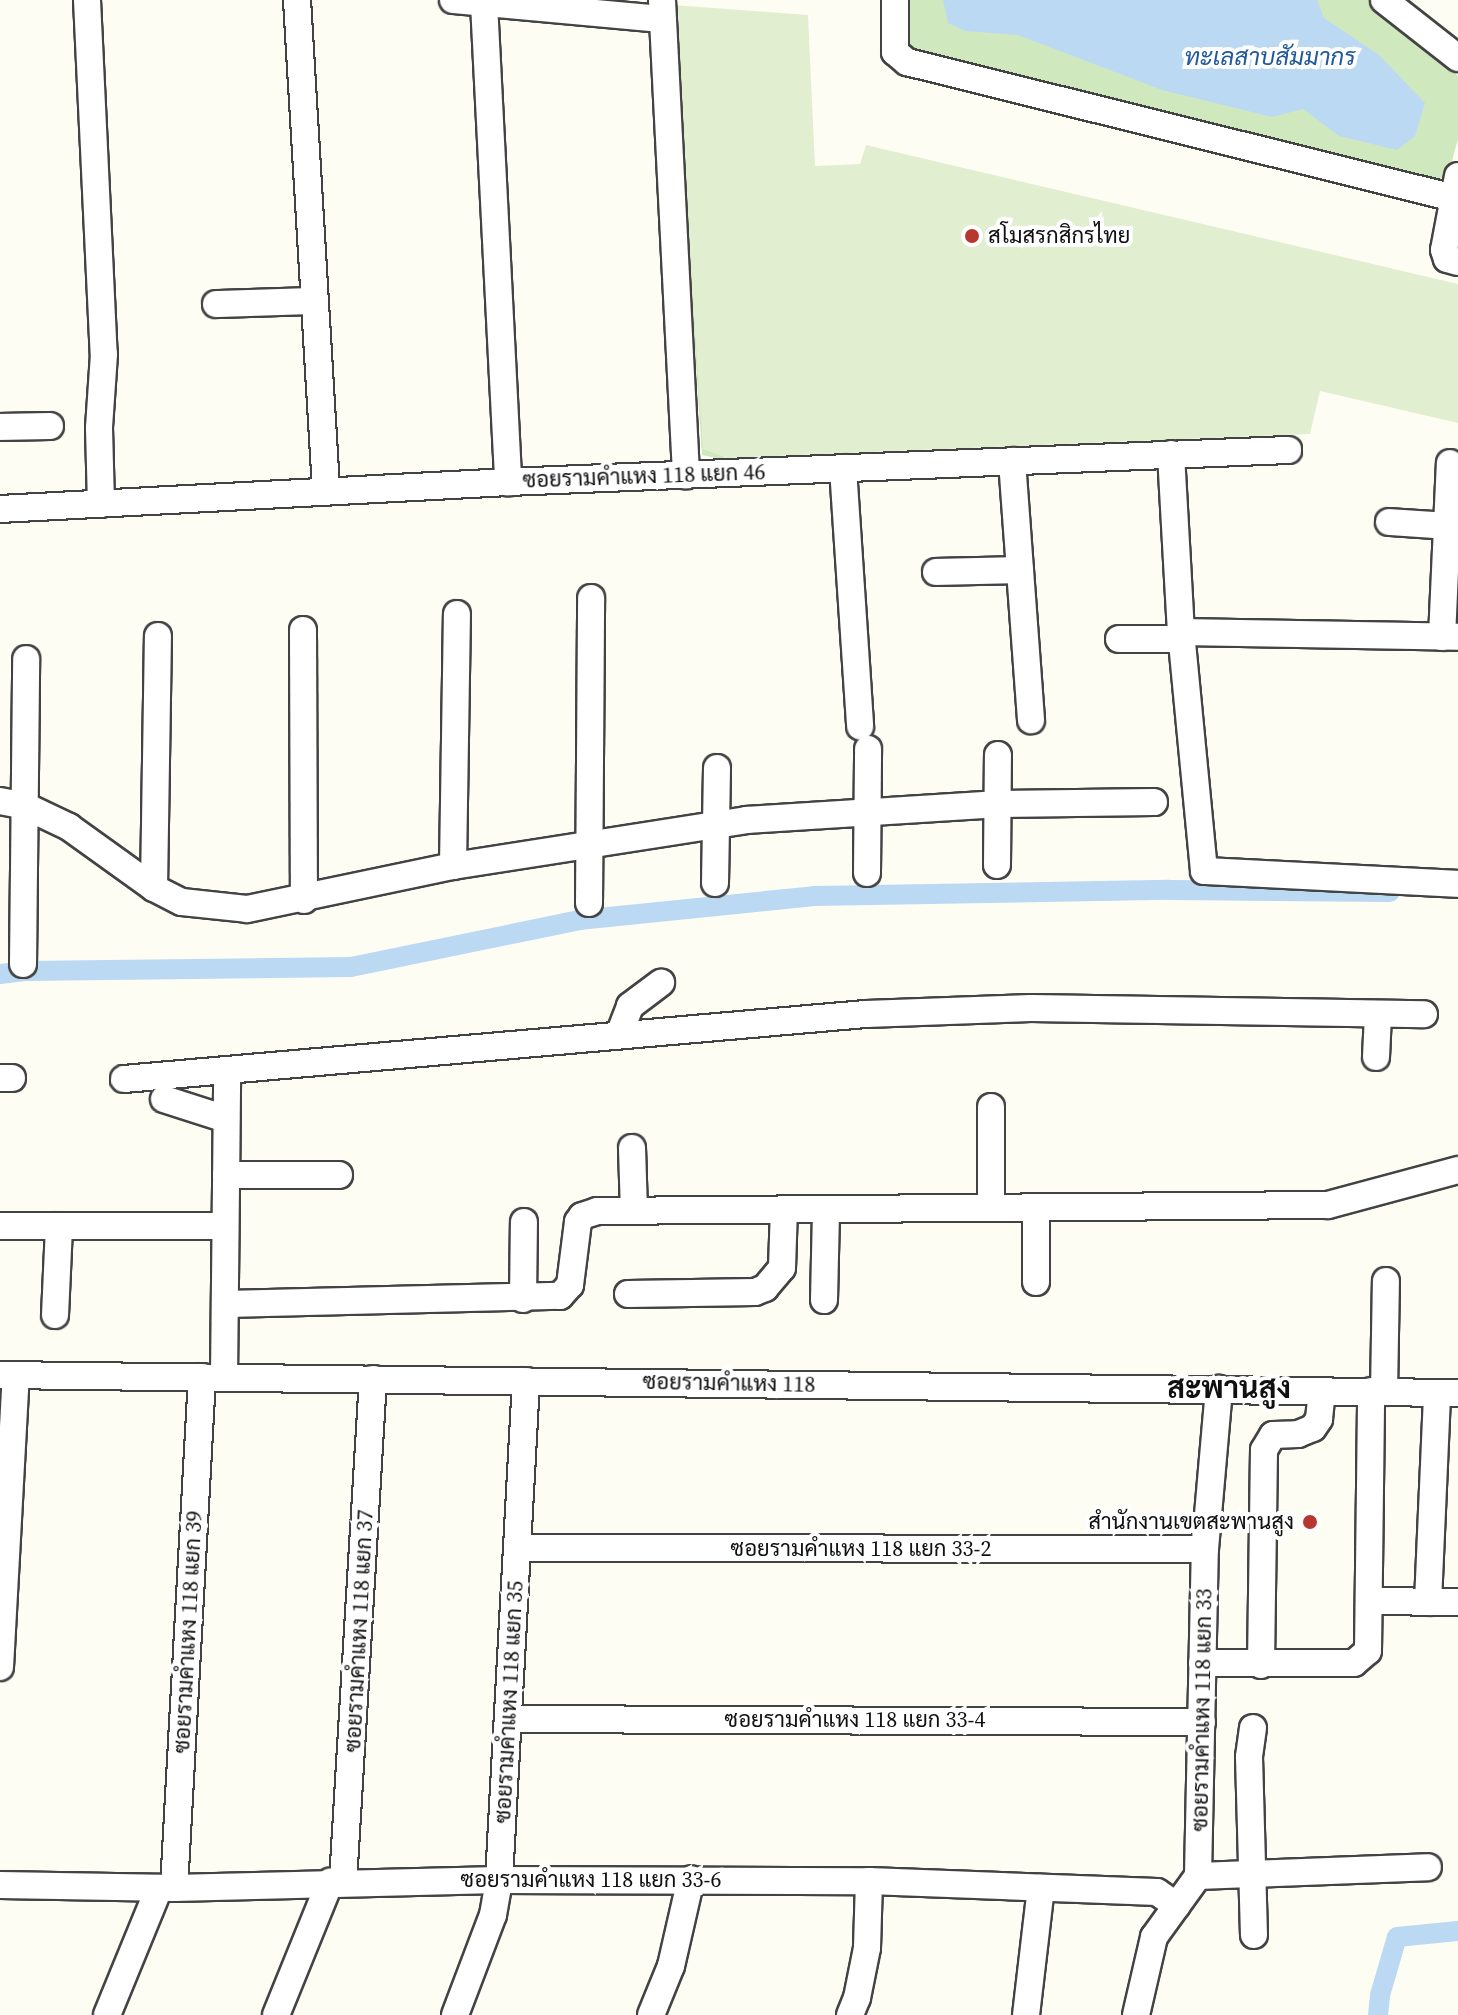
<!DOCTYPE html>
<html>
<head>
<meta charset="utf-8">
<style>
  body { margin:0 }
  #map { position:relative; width:1458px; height:2015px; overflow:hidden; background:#fefdf4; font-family:"Source Serif 4",Sarabun,serif }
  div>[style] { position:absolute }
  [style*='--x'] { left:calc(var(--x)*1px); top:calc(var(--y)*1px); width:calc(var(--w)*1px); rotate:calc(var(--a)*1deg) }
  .green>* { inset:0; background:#d0e8be }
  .pitch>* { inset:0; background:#e1efd0 }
  .water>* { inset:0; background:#bbd9f3 }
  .canal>* { height:20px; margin:-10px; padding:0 10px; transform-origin:10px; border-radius:10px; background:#bbd9f3 }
  .roads { filter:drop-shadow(2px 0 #434343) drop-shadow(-2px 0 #434343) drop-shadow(0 2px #434343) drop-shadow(0 -2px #434343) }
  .minor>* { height:26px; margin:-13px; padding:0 13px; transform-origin:13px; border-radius:13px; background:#fff }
  .dots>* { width:22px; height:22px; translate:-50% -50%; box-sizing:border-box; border:4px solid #fff; border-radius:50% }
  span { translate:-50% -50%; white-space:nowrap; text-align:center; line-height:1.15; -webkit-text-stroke:8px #fff; paint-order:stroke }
  .poi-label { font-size:22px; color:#101010 }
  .left { translate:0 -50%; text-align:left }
  .right { translate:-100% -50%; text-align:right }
  .street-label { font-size:22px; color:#101010 }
  .water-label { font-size:24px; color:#205a9b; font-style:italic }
  .district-label { font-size:30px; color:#101010; font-weight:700 }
</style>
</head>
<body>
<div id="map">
  <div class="green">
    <i style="clip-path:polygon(900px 0,1371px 0,1458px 76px,1458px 139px,1448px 175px,1435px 182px,914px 58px,903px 46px)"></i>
    <i style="clip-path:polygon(694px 234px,725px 453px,724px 460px,702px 455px,688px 240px)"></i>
  </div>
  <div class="pitch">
    <i style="clip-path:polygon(673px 5px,808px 15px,815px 166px,860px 164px,866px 145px,1458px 284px,1458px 423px,1320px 391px,1310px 434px,727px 458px,703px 449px)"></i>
  </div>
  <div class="water">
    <i style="clip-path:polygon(943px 0,1317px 0,1324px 18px,1379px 55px,1425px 103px,1415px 136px,1397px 150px,1339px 136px,1303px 109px,1272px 117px,1162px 90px,1018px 35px,965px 31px,948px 23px)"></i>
  </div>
  <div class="canal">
    <i style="--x:0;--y:974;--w:25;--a:-7"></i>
    <i style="--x:25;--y:971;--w:326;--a:-0.7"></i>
    <i style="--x:351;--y:967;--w:233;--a:-11.6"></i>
    <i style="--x:579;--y:920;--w:236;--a:-5.8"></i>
    <i style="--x:814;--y:896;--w:355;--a:-1"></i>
    <i style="--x:1169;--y:890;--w:221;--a:0.5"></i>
    <i style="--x:1378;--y:2015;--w:20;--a:-84"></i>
    <i style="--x:1380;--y:1995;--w:60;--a:-73.7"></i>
    <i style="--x:1397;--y:1937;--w:61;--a:-5.6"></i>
  </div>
  <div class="roads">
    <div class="minor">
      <i style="--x:87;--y:0;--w:354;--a:87.3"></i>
      <i style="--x:104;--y:354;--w:74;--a:93.9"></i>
      <i style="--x:99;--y:428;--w:76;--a:88.5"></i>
      <i style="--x:297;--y:0;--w:492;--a:86.6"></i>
      <i style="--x:453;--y:0;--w:210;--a:5.2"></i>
      <i style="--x:662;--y:0;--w:476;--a:87.1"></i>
      <i style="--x:895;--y:0;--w:52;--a:90"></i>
      <i style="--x:895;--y:52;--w:16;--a:40"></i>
      <i style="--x:907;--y:62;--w:564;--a:13.96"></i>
      <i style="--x:1384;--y:0;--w:94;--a:38.1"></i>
      <i style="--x:484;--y:3;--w:480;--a:87.1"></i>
      <i style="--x:1458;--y:176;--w:75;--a:100.7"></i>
      <i style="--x:1444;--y:250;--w:9;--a:72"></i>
      <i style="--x:1447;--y:259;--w:11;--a:15"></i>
      <i style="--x:216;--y:304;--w:98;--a:-1.8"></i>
      <i style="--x:0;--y:427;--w:50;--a:-1.1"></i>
      <i style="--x:1171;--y:454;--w:178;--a:86.8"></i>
      <i style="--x:1181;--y:632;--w:240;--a:84.5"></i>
      <i style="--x:1204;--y:871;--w:254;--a:2.9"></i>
      <i style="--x:1012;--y:461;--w:260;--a:85.8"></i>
      <i style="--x:843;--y:468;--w:259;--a:86.2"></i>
      <i style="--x:0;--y:509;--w:509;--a:-3.04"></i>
      <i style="--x:508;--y:482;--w:781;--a:-2.35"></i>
      <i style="--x:1389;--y:522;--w:58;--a:3.9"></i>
      <i style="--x:936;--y:572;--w:84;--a:-1.4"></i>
      <i style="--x:303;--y:630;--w:270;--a:89.8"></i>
      <i style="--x:1181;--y:632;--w:277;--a:1"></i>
      <i style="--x:1442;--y:637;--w:174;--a:-87.4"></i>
      <i style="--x:1119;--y:639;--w:63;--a:0"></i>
      <i style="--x:0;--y:801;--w:25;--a:11"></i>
      <i style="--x:25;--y:806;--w:49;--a:25.5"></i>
      <i style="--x:69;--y:827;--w:105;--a:35.7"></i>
      <i style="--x:154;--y:888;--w:31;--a:27"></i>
      <i style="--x:182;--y:902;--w:65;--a:6.1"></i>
      <i style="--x:247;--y:909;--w:210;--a:-11.8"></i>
      <i style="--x:453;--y:866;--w:297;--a:-8.9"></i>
      <i style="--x:746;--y:820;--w:254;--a:-3.6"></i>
      <i style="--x:999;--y:804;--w:155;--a:-0.7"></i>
      <i style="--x:997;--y:865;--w:110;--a:-89.5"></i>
      <i style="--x:453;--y:866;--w:252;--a:-89.1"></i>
      <i style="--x:867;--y:873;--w:124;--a:-89.5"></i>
      <i style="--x:715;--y:883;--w:115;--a:-89"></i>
      <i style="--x:154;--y:888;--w:252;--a:-89.1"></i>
      <i style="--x:589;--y:903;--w:305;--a:-89.6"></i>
      <i style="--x:23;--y:964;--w:305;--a:-89.4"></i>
      <i style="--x:619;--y:1035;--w:31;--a:-69"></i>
      <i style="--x:630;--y:1006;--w:39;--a:-37"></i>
      <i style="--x:1376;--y:1057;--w:43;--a:-87.3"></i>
      <i style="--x:0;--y:1078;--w:12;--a:0"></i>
      <i style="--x:124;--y:1079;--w:745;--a:-5.01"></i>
      <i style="--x:866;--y:1014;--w:165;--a:-2.1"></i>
      <i style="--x:1031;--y:1008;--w:393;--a:0.9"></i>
      <i style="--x:164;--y:1099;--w:65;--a:17.9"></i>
      <i style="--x:632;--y:1148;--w:63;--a:88.2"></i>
      <i style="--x:226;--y:1175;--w:113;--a:0"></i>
      <i style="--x:991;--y:1207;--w:100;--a:-90"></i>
      <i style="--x:1036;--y:1207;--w:75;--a:90"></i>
      <i style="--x:0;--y:1226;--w:225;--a:0"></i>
      <i style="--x:628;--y:1294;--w:127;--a:-0.9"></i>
      <i style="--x:755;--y:1292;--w:11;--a:-22"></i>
      <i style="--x:765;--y:1288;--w:26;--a:-50"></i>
      <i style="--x:782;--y:1268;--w:59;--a:-88.1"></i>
      <i style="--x:523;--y:1299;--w:77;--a:-89.3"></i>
      <i style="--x:824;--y:1300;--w:91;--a:-88.7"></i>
      <i style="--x:226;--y:1304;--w:334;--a:-1.4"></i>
      <i style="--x:560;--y:1296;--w:15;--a:-48"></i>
      <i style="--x:570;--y:1285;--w:64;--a:-82.8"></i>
      <i style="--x:578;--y:1222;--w:7;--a:-56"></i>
      <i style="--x:582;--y:1216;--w:16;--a:-18"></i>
      <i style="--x:597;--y:1211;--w:731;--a:-0.47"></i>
      <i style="--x:1328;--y:1205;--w:135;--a:-15.1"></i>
      <i style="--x:55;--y:1315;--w:89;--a:-87.4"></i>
      <i style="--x:0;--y:1375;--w:1458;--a:0.71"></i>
      <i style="--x:224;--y:1377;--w:305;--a:-89.4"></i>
      <i style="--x:1384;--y:1392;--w:111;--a:-89"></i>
      <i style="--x:518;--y:1548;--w:687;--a:0.08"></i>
      <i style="--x:1371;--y:1601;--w:87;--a:0.7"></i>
      <i style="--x:1428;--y:1602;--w:209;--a:-87.5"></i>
      <i style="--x:1202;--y:1663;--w:152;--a:0"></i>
      <i style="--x:1354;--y:1663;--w:18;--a:-41"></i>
      <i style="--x:1368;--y:1651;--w:260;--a:-89.3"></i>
      <i style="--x:1261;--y:1665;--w:215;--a:-89.2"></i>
      <i style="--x:1264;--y:1450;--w:17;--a:-59"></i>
      <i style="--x:1273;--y:1435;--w:25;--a:-2"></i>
      <i style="--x:1298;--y:1434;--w:16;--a:-22"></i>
      <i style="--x:1313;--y:1428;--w:11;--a:-56"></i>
      <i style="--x:1319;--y:1419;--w:28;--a:-84"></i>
      <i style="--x:0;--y:1667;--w:292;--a:-86.9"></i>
      <i style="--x:508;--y:1719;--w:694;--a:0.25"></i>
      <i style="--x:1253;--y:1728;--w:29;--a:98"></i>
      <i style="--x:1249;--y:1757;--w:178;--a:88.4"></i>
      <i style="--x:1198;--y:1876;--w:230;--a:-2.2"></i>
      <i style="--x:343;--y:1882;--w:504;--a:-86.59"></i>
      <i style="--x:0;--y:1885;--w:174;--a:1"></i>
      <i style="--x:174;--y:1888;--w:325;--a:-1.4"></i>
      <i style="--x:499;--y:1880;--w:370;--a:0.2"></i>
      <i style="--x:869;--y:1881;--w:288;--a:2.2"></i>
      <i style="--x:1157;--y:1892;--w:24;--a:35"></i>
      <i style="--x:174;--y:1888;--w:512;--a:-86.86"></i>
      <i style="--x:107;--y:2015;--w:137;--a:-67.7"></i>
      <i style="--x:276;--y:2015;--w:144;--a:-67.9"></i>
      <i style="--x:455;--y:2015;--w:107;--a:-69.2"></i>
      <i style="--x:493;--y:1915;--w:36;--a:-80"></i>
      <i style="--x:499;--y:1880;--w:500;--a:-86.9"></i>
      <i style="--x:651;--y:2015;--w:53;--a:-67.8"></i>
      <i style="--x:671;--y:1966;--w:89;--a:-77.1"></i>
      <i style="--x:850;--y:2015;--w:18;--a:-68"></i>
      <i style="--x:857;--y:1998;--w:51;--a:-78.7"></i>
      <i style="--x:867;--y:1948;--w:67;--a:-88.3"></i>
      <i style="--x:1026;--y:2015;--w:128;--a:-83.3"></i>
      <i style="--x:1136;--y:2015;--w:80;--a:-77"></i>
      <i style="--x:1154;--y:1937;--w:75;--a:-54.2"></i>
      <i style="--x:1198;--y:1876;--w:327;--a:-88.8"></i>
      <i style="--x:1205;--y:1549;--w:161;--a:-85"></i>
    </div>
  </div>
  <div class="dots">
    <i style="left:972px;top:236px;background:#b83630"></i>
    <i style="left:1310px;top:1522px;background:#b83630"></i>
  </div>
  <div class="poi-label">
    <span class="left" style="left:988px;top:236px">สโมสรกสิกรไทย</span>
    <span class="right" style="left:1294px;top:1522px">สำนักงานเขตสะพานสูง</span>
  </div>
  <div class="street-label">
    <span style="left:644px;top:476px;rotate:-2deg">ซอยรามคำแหง 118 แยก 46</span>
    <span style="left:729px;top:1383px;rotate:1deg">ซอยรามคำแหง 118</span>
    <span style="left:861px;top:1549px">ซอยรามคำแหง 118 แยก 33-2</span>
    <span style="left:359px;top:1631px;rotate:-87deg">ซอยรามคำแหง 118 แยก 37</span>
    <span style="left:188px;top:1632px;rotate:-87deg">ซอยรามคำแหง 118 แยก 39</span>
    <span style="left:509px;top:1702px;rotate:-87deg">ซอยรามคำแหง 118 แยก 35</span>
    <span style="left:1202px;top:1710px;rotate:-89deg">ซอยรามคำแหง 118 แยก 33</span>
    <span style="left:855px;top:1720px">ซอยรามคำแหง 118 แยก 33-4</span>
    <span style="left:591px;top:1880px">ซอยรามคำแหง 118 แยก 33-6</span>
  </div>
  <div class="water-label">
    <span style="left:1270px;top:57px">ทะเลสาบสัมมากร</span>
  </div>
  <div class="district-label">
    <span style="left:1229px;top:1388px">สะพานสูง</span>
  </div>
</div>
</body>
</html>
